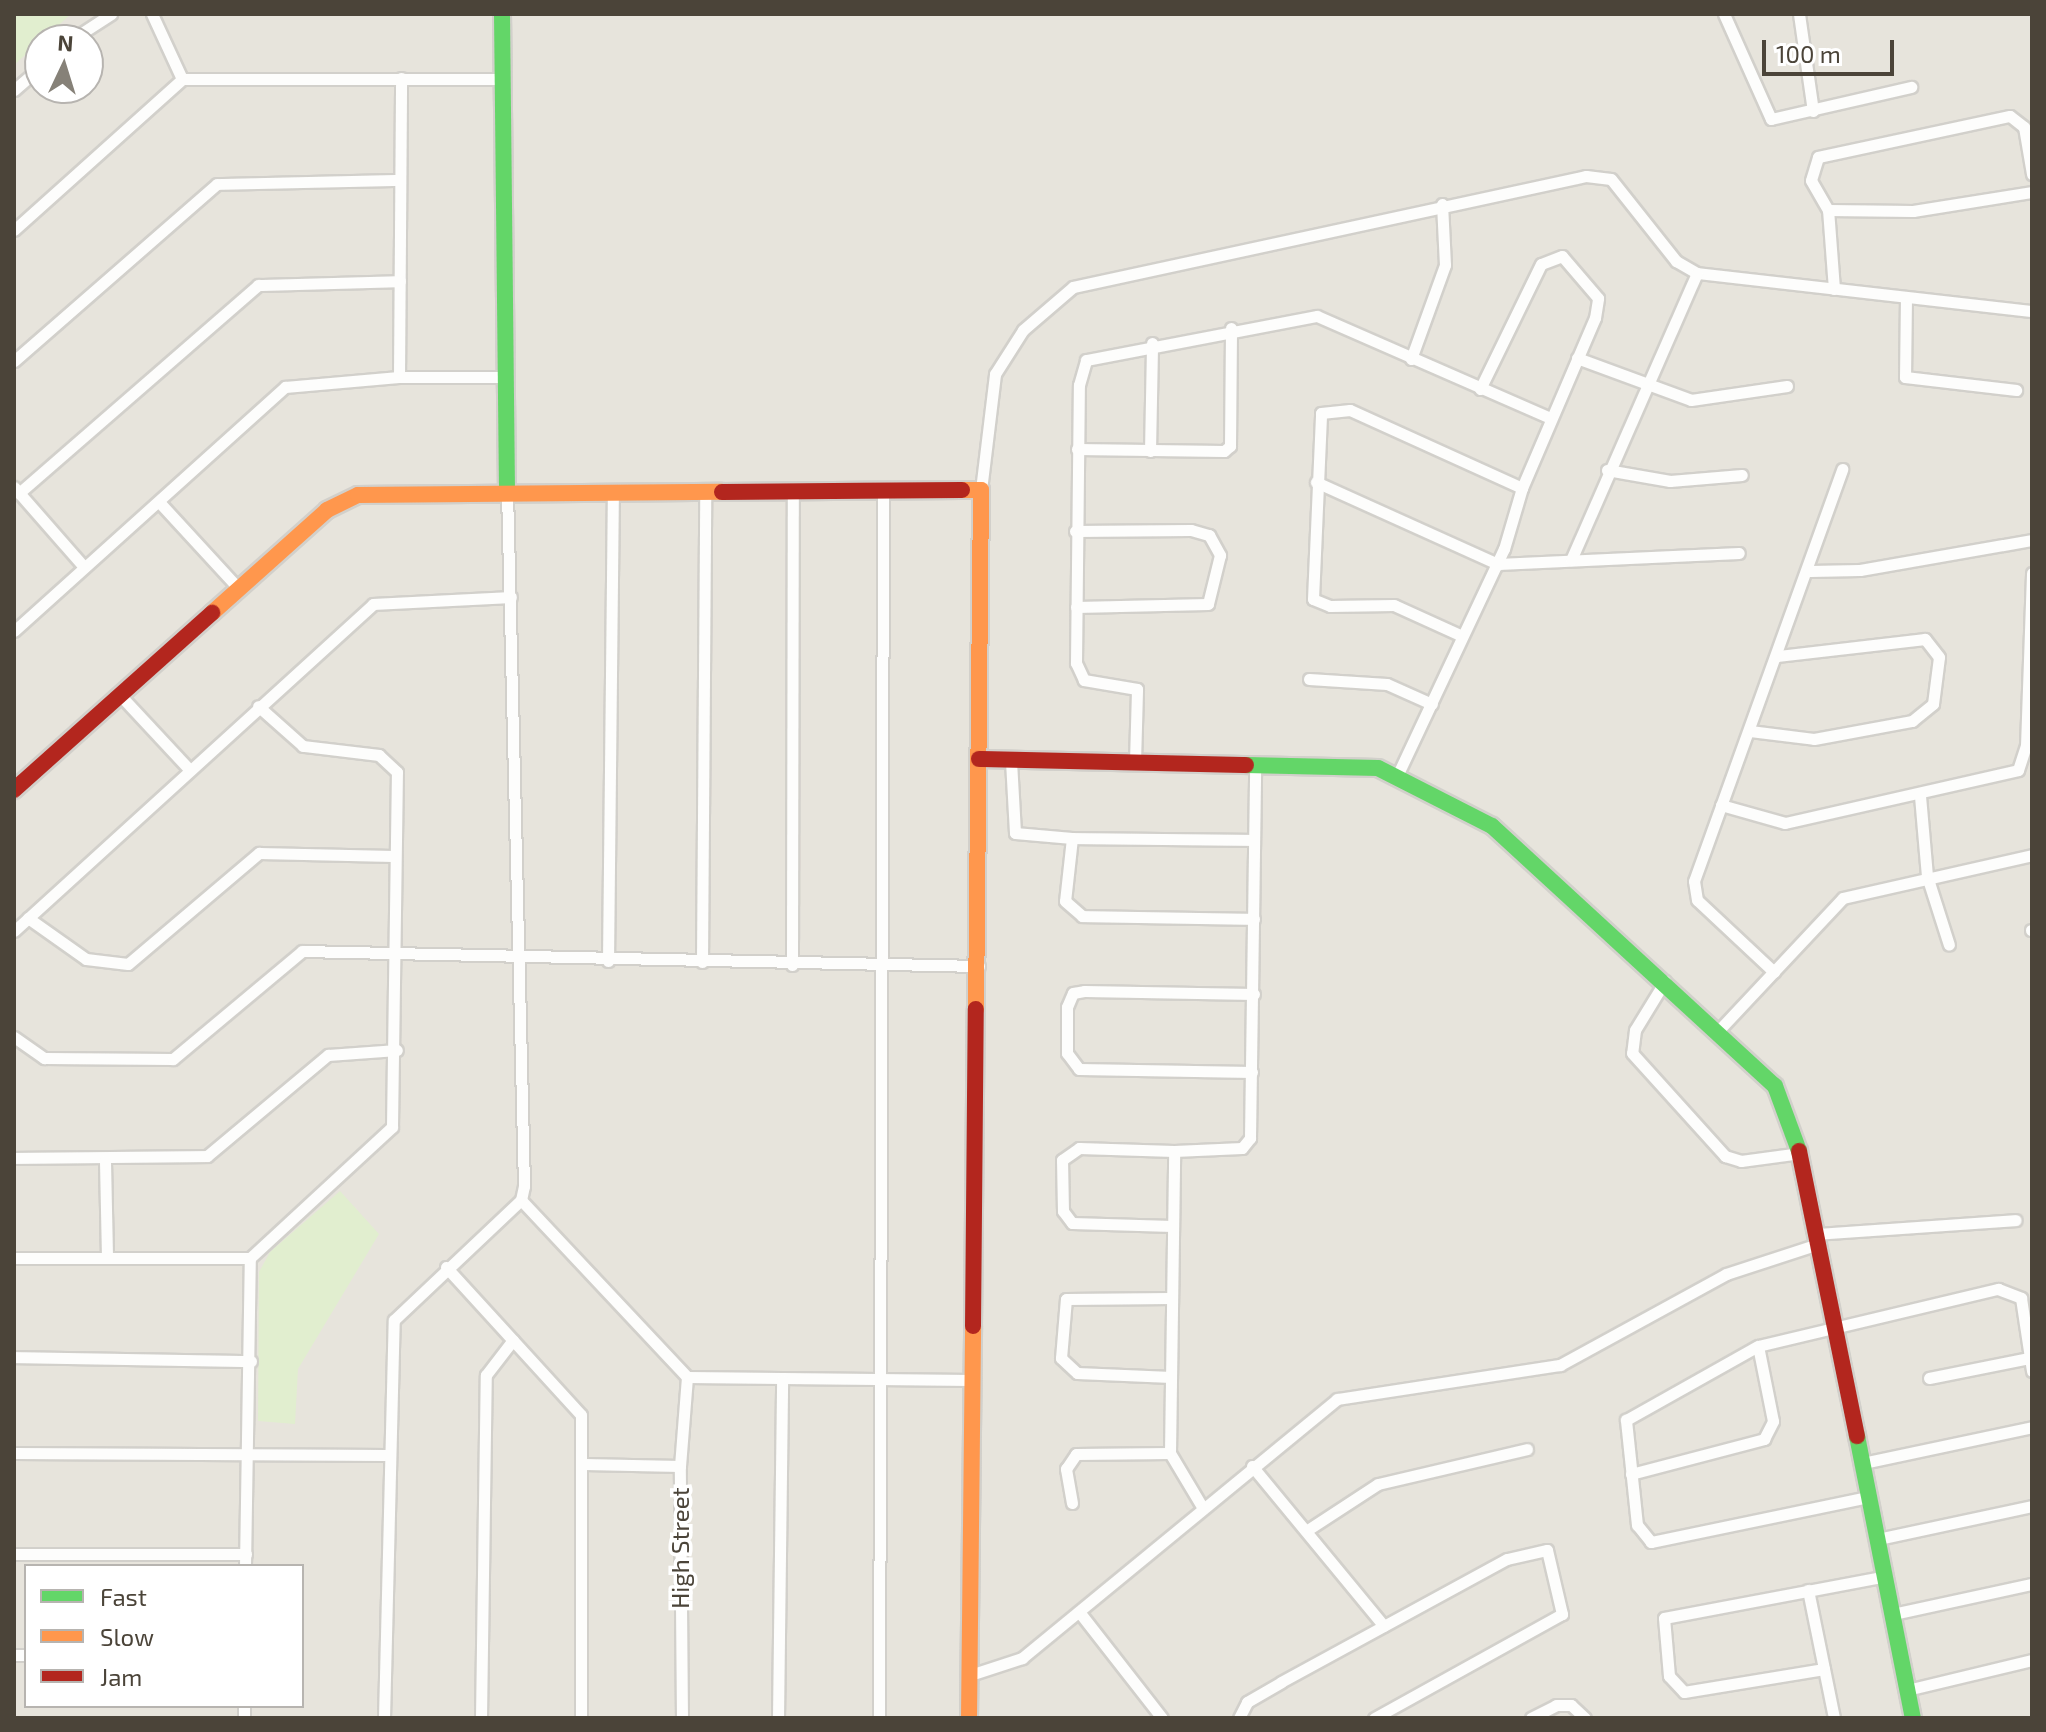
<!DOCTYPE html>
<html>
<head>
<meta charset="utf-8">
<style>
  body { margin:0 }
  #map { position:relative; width:2046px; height:1732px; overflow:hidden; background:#f4f2ee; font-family:"Exo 2",sans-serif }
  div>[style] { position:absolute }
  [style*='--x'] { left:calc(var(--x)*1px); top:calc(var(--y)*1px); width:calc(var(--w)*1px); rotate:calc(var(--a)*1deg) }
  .residential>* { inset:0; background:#e7e4dc }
  .green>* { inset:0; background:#e1eecf }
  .roads { filter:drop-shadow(2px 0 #d2d0cb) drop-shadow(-2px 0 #d2d0cb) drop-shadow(0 2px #d2d0cb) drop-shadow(0 -2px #d2d0cb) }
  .street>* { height:11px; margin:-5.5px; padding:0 5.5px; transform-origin:5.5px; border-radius:5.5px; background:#fdfdfc }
  .fast>* { height:16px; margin:-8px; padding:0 8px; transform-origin:8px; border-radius:8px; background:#63d668 }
  .slow>* { height:16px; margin:-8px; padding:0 8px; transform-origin:8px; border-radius:8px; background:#ff974d }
  .jam>* { height:16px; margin:-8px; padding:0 8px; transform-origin:8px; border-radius:8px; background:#b3261e }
  span { translate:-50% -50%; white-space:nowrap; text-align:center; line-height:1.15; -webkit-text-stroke:7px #fff; paint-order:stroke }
  .street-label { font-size:24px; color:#4b4439 }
  .frame { position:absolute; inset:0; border:16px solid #4b4439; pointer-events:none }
  .legend { position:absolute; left:24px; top:1564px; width:280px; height:144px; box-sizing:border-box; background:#fff; border:2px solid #b7b4b0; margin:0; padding:10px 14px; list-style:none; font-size:24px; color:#4b4439 }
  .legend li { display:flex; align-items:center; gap:16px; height:40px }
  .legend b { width:40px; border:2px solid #b7b4b0 }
  .north { position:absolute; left:24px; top:24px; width:80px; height:80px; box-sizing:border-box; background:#fff; border:2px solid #b7b4b0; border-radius:50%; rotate:4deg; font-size:22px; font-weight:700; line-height:32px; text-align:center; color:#4b4439 }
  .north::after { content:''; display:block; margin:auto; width:28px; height:36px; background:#868178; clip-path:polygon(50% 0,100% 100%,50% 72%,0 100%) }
  .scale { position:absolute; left:1762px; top:40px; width:132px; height:36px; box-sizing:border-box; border:4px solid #4b4439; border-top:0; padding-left:10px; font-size:24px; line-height:28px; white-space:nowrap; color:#4b4439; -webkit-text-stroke:6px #fff; paint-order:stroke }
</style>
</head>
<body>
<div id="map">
  <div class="residential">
    <i style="clip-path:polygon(evenodd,14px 14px,2032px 14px,2032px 1718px,14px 1718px,14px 14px,40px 40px,88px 40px,88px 88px,40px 88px,40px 40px,14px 14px,26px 1566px,302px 1566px,302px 1706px,26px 1706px,26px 1566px)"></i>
  </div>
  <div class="green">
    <i style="clip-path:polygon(14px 14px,71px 14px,14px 65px)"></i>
    <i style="clip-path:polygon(340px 1191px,379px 1234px,298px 1369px,295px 1424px,258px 1421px,259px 1272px,270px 1252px)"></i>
  </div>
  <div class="roads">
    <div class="street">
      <i style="--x:152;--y:14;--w:72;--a:65.2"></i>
      <i style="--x:1724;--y:14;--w:115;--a:65.9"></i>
      <i style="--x:1771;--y:119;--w:144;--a:-12.9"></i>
      <i style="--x:1799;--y:14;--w:98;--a:81.8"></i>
      <i style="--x:71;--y:40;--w:48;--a:-33"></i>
      <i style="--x:14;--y:90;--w:35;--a:-41"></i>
      <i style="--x:1828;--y:210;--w:85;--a:0.7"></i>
      <i style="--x:1913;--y:211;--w:121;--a:-9.1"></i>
      <i style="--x:14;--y:230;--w:226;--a:-41.9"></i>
      <i style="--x:182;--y:79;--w:319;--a:0"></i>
      <i style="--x:1834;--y:289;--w:79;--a:-94.3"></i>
      <i style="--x:1828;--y:210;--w:34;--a:-120"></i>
      <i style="--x:1811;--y:180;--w:24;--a:-73"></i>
      <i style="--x:1818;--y:157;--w:196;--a:-12.1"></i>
      <i style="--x:2010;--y:116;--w:18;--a:38"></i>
      <i style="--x:2024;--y:127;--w:48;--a:80.3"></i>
      <i style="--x:1906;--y:297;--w:80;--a:90.7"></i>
      <i style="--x:1905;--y:377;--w:112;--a:6.7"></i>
      <i style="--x:1577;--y:358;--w:121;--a:20.2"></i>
      <i style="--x:1691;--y:400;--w:97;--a:-8.3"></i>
      <i style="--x:1411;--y:359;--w:100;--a:-70.1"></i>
      <i style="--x:1445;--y:265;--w:61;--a:-92.8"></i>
      <i style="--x:14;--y:361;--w:269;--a:-41.1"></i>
      <i style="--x:217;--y:184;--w:183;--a:-1.3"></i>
      <i style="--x:399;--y:377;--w:299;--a:-89.6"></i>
      <i style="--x:1077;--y:449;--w:147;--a:0.8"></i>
      <i style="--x:1224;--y:451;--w:8;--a:-40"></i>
      <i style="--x:1230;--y:446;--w:118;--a:-89.5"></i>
      <i style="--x:1150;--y:451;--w:108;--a:-88.9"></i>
      <i style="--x:1607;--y:470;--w:64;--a:9.9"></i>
      <i style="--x:1670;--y:481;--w:72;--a:-4.8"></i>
      <i style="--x:1316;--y:482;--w:200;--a:24.3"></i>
      <i style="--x:1498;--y:564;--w:241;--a:-2.6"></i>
      <i style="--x:14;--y:487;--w:106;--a:48.8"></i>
      <i style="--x:981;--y:490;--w:117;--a:-83.1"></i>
      <i style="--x:995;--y:374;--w:52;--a:-57.5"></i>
      <i style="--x:1023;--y:330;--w:66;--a:-40.7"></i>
      <i style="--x:1073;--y:287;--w:525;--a:-12.21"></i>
      <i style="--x:1586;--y:176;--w:25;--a:7"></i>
      <i style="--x:1611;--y:179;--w:105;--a:51.6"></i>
      <i style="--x:1676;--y:261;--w:24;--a:30"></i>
      <i style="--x:1697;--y:273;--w:337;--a:6.5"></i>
      <i style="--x:19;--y:493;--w:317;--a:-41"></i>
      <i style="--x:258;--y:285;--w:142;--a:-1.6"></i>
      <i style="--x:160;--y:503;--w:117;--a:47.4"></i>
      <i style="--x:1075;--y:531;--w:116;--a:-0.5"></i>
      <i style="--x:1191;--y:530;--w:19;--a:16"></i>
      <i style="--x:1209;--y:535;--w:23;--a:61"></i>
      <i style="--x:1220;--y:555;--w:50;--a:103.8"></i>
      <i style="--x:1208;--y:604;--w:132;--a:178.7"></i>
      <i style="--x:1571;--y:560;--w:313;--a:-66.3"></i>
      <i style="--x:1810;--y:571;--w:50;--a:-1.1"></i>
      <i style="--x:1860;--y:570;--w:175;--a:-9.9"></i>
      <i style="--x:14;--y:631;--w:365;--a:-42"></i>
      <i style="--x:285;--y:387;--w:114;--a:-5"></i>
      <i style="--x:399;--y:377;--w:107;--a:0"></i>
      <i style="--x:1460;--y:635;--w:72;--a:-155.6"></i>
      <i style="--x:1394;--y:605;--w:64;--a:179.1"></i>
      <i style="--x:1330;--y:606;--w:18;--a:-158"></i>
      <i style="--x:1313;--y:599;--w:186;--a:-87.5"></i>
      <i style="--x:1321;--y:413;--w:29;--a:-6"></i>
      <i style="--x:1350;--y:410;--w:189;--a:24.4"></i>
      <i style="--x:1309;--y:679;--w:78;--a:3.7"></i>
      <i style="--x:1387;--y:684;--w:49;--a:24"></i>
      <i style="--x:120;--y:695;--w:101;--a:47"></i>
      <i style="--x:1750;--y:731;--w:64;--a:7.1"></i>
      <i style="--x:1814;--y:739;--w:100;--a:-10.4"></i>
      <i style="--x:1912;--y:721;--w:27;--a:-39"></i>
      <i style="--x:1933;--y:704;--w:47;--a:-82.7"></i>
      <i style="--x:1939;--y:657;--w:23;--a:-128"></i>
      <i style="--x:1925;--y:639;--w:147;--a:173.4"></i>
      <i style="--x:1011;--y:761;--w:72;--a:86.8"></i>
      <i style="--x:1015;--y:833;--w:57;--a:5"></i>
      <i style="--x:1135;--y:762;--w:73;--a:-88.4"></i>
      <i style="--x:1137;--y:689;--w:54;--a:-170.4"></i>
      <i style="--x:1084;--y:680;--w:19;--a:-115"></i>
      <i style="--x:1076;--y:663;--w:278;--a:-89.4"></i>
      <i style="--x:1079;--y:385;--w:26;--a:-74"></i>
      <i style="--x:1086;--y:360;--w:235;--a:-10.8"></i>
      <i style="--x:1317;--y:316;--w:254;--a:23.6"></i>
      <i style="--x:1397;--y:776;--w:251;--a:-64.8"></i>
      <i style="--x:1504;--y:549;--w:64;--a:-73.6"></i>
      <i style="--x:1522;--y:488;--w:185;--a:-66.8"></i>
      <i style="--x:1595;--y:318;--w:20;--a:-81"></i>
      <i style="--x:1598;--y:298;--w:55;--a:-130.6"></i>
      <i style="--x:1562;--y:256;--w:22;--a:159"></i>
      <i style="--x:1541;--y:264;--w:139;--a:116"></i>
      <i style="--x:1920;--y:796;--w:80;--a:85"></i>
      <i style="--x:1927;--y:876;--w:72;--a:72.3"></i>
      <i style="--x:1721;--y:805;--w:66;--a:15.7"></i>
      <i style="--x:1785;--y:823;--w:239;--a:-12.8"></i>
      <i style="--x:2018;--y:770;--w:25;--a:-72"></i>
      <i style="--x:2026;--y:746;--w:173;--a:-88"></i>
      <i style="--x:1253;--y:840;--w:181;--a:-179.4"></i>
      <i style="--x:1072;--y:838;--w:63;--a:96.3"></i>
      <i style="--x:1065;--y:901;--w:23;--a:41"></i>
      <i style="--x:1082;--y:916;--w:172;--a:1"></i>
      <i style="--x:28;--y:918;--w:71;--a:35.3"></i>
      <i style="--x:86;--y:959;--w:42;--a:6.8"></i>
      <i style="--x:128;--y:964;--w:172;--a:-40.3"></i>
      <i style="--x:259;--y:853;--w:134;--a:1.3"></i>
      <i style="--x:2031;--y:930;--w:1;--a:0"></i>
      <i style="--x:14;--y:931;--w:486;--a:-42.3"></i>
      <i style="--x:373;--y:604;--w:138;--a:-2.9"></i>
      <i style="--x:608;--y:961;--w:469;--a:-89.4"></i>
      <i style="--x:702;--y:962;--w:471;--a:-89.6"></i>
      <i style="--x:792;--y:965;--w:474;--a:-89.9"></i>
      <i style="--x:1774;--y:972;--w:105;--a:-136.9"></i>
      <i style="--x:1697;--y:900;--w:19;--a:-99"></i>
      <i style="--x:1694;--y:881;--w:438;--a:-70.2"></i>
      <i style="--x:1665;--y:981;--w:57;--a:121.5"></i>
      <i style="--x:1635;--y:1030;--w:23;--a:97"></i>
      <i style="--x:1632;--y:1053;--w:139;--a:47.9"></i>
      <i style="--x:1725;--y:1156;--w:17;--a:17"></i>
      <i style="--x:1741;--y:1161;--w:60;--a:-7.7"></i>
      <i style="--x:1719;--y:1030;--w:181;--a:-46.8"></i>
      <i style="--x:1843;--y:898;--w:194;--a:-12.8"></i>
      <i style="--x:14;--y:1037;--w:37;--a:35"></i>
      <i style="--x:44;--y:1058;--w:129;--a:0.4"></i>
      <i style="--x:173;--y:1059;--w:168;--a:-39.9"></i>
      <i style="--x:302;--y:951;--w:677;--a:1.27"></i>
      <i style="--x:1252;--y:1072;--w:173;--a:-179"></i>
      <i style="--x:1079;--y:1069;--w:20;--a:-127"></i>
      <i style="--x:1067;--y:1053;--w:46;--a:-90"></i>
      <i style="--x:1067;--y:1007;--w:15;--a:-67"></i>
      <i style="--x:1073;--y:993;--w:11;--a:-10"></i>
      <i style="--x:1084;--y:991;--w:170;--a:1"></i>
      <i style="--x:14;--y:1158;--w:193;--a:-0.6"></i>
      <i style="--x:207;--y:1156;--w:158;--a:-39.9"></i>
      <i style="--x:328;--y:1055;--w:69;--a:-4.1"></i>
      <i style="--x:105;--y:1161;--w:97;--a:88.8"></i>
      <i style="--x:521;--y:1200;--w:243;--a:46.8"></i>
      <i style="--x:687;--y:1377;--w:284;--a:0.6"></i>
      <i style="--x:1172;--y:1226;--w:100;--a:-178.3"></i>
      <i style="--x:1072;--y:1223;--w:15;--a:-127"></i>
      <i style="--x:1063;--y:1211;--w:51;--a:-91.1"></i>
      <i style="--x:1062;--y:1160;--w:21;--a:-35"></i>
      <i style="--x:1079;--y:1148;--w:95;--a:1.8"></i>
      <i style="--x:1816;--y:1234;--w:200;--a:-4"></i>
      <i style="--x:14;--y:1258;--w:236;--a:0"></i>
      <i style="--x:250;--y:1258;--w:193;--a:-42.7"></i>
      <i style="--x:392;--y:1127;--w:355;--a:-89.2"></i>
      <i style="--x:397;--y:772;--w:25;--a:-137"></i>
      <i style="--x:379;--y:755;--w:77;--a:-173.2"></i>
      <i style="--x:303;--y:746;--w:60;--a:-138.4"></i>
      <i style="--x:446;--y:1267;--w:200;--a:47.6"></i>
      <i style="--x:581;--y:1415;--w:303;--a:90"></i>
      <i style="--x:14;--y:1357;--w:237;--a:1"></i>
      <i style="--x:1171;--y:1377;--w:94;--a:-177.6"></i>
      <i style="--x:1077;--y:1373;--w:22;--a:-137"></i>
      <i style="--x:1061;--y:1358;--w:59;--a:-85.2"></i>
      <i style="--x:1066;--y:1299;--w:105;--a:-0.5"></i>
      <i style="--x:1929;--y:1378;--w:102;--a:-11.3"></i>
      <i style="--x:14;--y:1453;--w:372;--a:0.3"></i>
      <i style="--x:1863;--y:1463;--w:173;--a:-12"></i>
      <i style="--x:584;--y:1464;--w:96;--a:1.2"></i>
      <i style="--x:1252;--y:1466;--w:207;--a:50.5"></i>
      <i style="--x:1631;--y:1474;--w:138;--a:-14.7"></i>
      <i style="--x:1764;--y:1439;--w:20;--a:-63"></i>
      <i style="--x:1773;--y:1421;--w:76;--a:-101.3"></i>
      <i style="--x:1868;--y:1497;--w:222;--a:168.3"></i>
      <i style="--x:1651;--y:1542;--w:22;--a:-129"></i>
      <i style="--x:1637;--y:1525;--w:106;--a:-96"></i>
      <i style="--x:1626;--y:1420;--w:151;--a:-29.3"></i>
      <i style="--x:1758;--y:1346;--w:247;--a:-13.4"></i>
      <i style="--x:1998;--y:1289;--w:25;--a:21"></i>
      <i style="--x:2021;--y:1298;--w:74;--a:81.4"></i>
      <i style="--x:1072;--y:1503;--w:35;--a:-100"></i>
      <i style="--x:1066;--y:1469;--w:18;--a:-56"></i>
      <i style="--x:1076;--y:1454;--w:94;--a:-0.6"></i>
      <i style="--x:1201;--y:1505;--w:61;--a:-120.8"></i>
      <i style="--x:1170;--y:1453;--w:302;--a:-89.2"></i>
      <i style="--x:1174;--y:1151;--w:68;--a:-2.5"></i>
      <i style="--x:1242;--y:1148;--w:13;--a:-51"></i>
      <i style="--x:1250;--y:1138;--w:375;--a:-89.2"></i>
      <i style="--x:1309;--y:1529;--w:82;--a:-33.1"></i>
      <i style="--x:1378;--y:1484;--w:153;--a:-13.2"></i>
      <i style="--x:1878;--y:1539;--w:157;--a:-12.1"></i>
      <i style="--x:14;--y:1554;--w:232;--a:0"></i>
      <i style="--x:245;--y:1566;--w:308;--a:-89.1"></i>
      <i style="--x:1808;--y:1590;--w:131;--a:78.5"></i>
      <i style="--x:1080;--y:1613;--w:133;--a:52"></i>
      <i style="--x:1893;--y:1614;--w:142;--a:-12.2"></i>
      <i style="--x:14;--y:1655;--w:12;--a:0"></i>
      <i style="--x:1824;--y:1669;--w:142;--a:170.7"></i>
      <i style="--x:1684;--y:1692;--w:22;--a:-133"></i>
      <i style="--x:1669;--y:1676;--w:58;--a:-94.9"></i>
      <i style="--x:1664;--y:1618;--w:226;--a:-10.7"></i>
      <i style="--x:970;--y:1675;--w:55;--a:-18.1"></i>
      <i style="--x:1022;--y:1658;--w:408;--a:-39.4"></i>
      <i style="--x:1337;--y:1399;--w:226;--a:-8.7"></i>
      <i style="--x:1560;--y:1365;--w:189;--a:-28.7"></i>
      <i style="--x:1726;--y:1274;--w:97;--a:-18.1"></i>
      <i style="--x:1907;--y:1690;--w:129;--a:-13.5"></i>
      <i style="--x:244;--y:1706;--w:12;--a:90"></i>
      <i style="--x:384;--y:1718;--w:398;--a:-88.6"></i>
      <i style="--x:394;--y:1320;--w:175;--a:-43.4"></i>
      <i style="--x:521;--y:1200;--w:14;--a:-78"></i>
      <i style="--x:524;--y:1186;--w:694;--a:-91.4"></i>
      <i style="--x:481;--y:1718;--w:343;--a:-89.2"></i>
      <i style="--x:486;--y:1375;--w:44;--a:-52.4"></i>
      <i style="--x:682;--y:1718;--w:252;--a:-90.5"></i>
      <i style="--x:680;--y:1466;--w:89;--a:-85.5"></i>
      <i style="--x:778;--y:1718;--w:338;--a:-89.3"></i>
      <i style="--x:879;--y:1718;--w:1230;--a:-89.81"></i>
      <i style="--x:1239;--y:1718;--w:18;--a:-63"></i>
      <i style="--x:1247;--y:1702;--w:39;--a:-30"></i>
      <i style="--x:1281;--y:1682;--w:257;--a:-28.6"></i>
      <i style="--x:1507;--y:1559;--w:41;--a:-12.7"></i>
      <i style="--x:1547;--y:1550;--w:66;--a:76.8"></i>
      <i style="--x:1562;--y:1614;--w:215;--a:151"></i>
      <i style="--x:1531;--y:1718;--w:28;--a:-27"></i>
      <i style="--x:1556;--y:1705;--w:15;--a:0"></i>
      <i style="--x:1571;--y:1705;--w:19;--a:43"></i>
    </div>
    <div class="fast">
      <i style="--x:502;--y:14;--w:478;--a:89.4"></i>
      <i style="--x:1246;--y:765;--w:132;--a:1.3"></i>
      <i style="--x:1378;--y:768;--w:128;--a:27"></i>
      <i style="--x:1492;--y:826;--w:384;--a:42.6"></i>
      <i style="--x:1775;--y:1086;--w:69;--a:69.7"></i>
      <i style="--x:1857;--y:1436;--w:288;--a:78.8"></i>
    </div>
    <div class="slow">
      <i style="--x:962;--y:490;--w:19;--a:0"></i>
      <i style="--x:981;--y:490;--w:519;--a:90.55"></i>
      <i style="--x:212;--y:613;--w:154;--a:-41.8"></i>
      <i style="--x:327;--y:510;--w:34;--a:-26"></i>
      <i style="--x:358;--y:495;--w:364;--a:-0.5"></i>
      <i style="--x:969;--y:1718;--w:392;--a:-89.4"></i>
    </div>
    <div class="jam">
      <i style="--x:722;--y:492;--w:240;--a:-0.5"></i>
      <i style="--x:979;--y:759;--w:267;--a:1.3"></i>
      <i style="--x:14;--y:790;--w:266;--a:-41.8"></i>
      <i style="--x:1799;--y:1151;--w:291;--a:78.5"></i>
      <i style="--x:973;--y:1326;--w:317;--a:-89.5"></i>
    </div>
  </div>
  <div class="street-label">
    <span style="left:680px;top:1548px;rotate:-90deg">High Street</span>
  </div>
  <div class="frame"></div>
  <ul class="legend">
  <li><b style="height:10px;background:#63d668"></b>Fast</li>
  <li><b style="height:10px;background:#ff974d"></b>Slow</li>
  <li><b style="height:10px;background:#b3261e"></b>Jam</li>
  </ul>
  <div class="north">N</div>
  <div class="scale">100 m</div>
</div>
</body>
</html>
